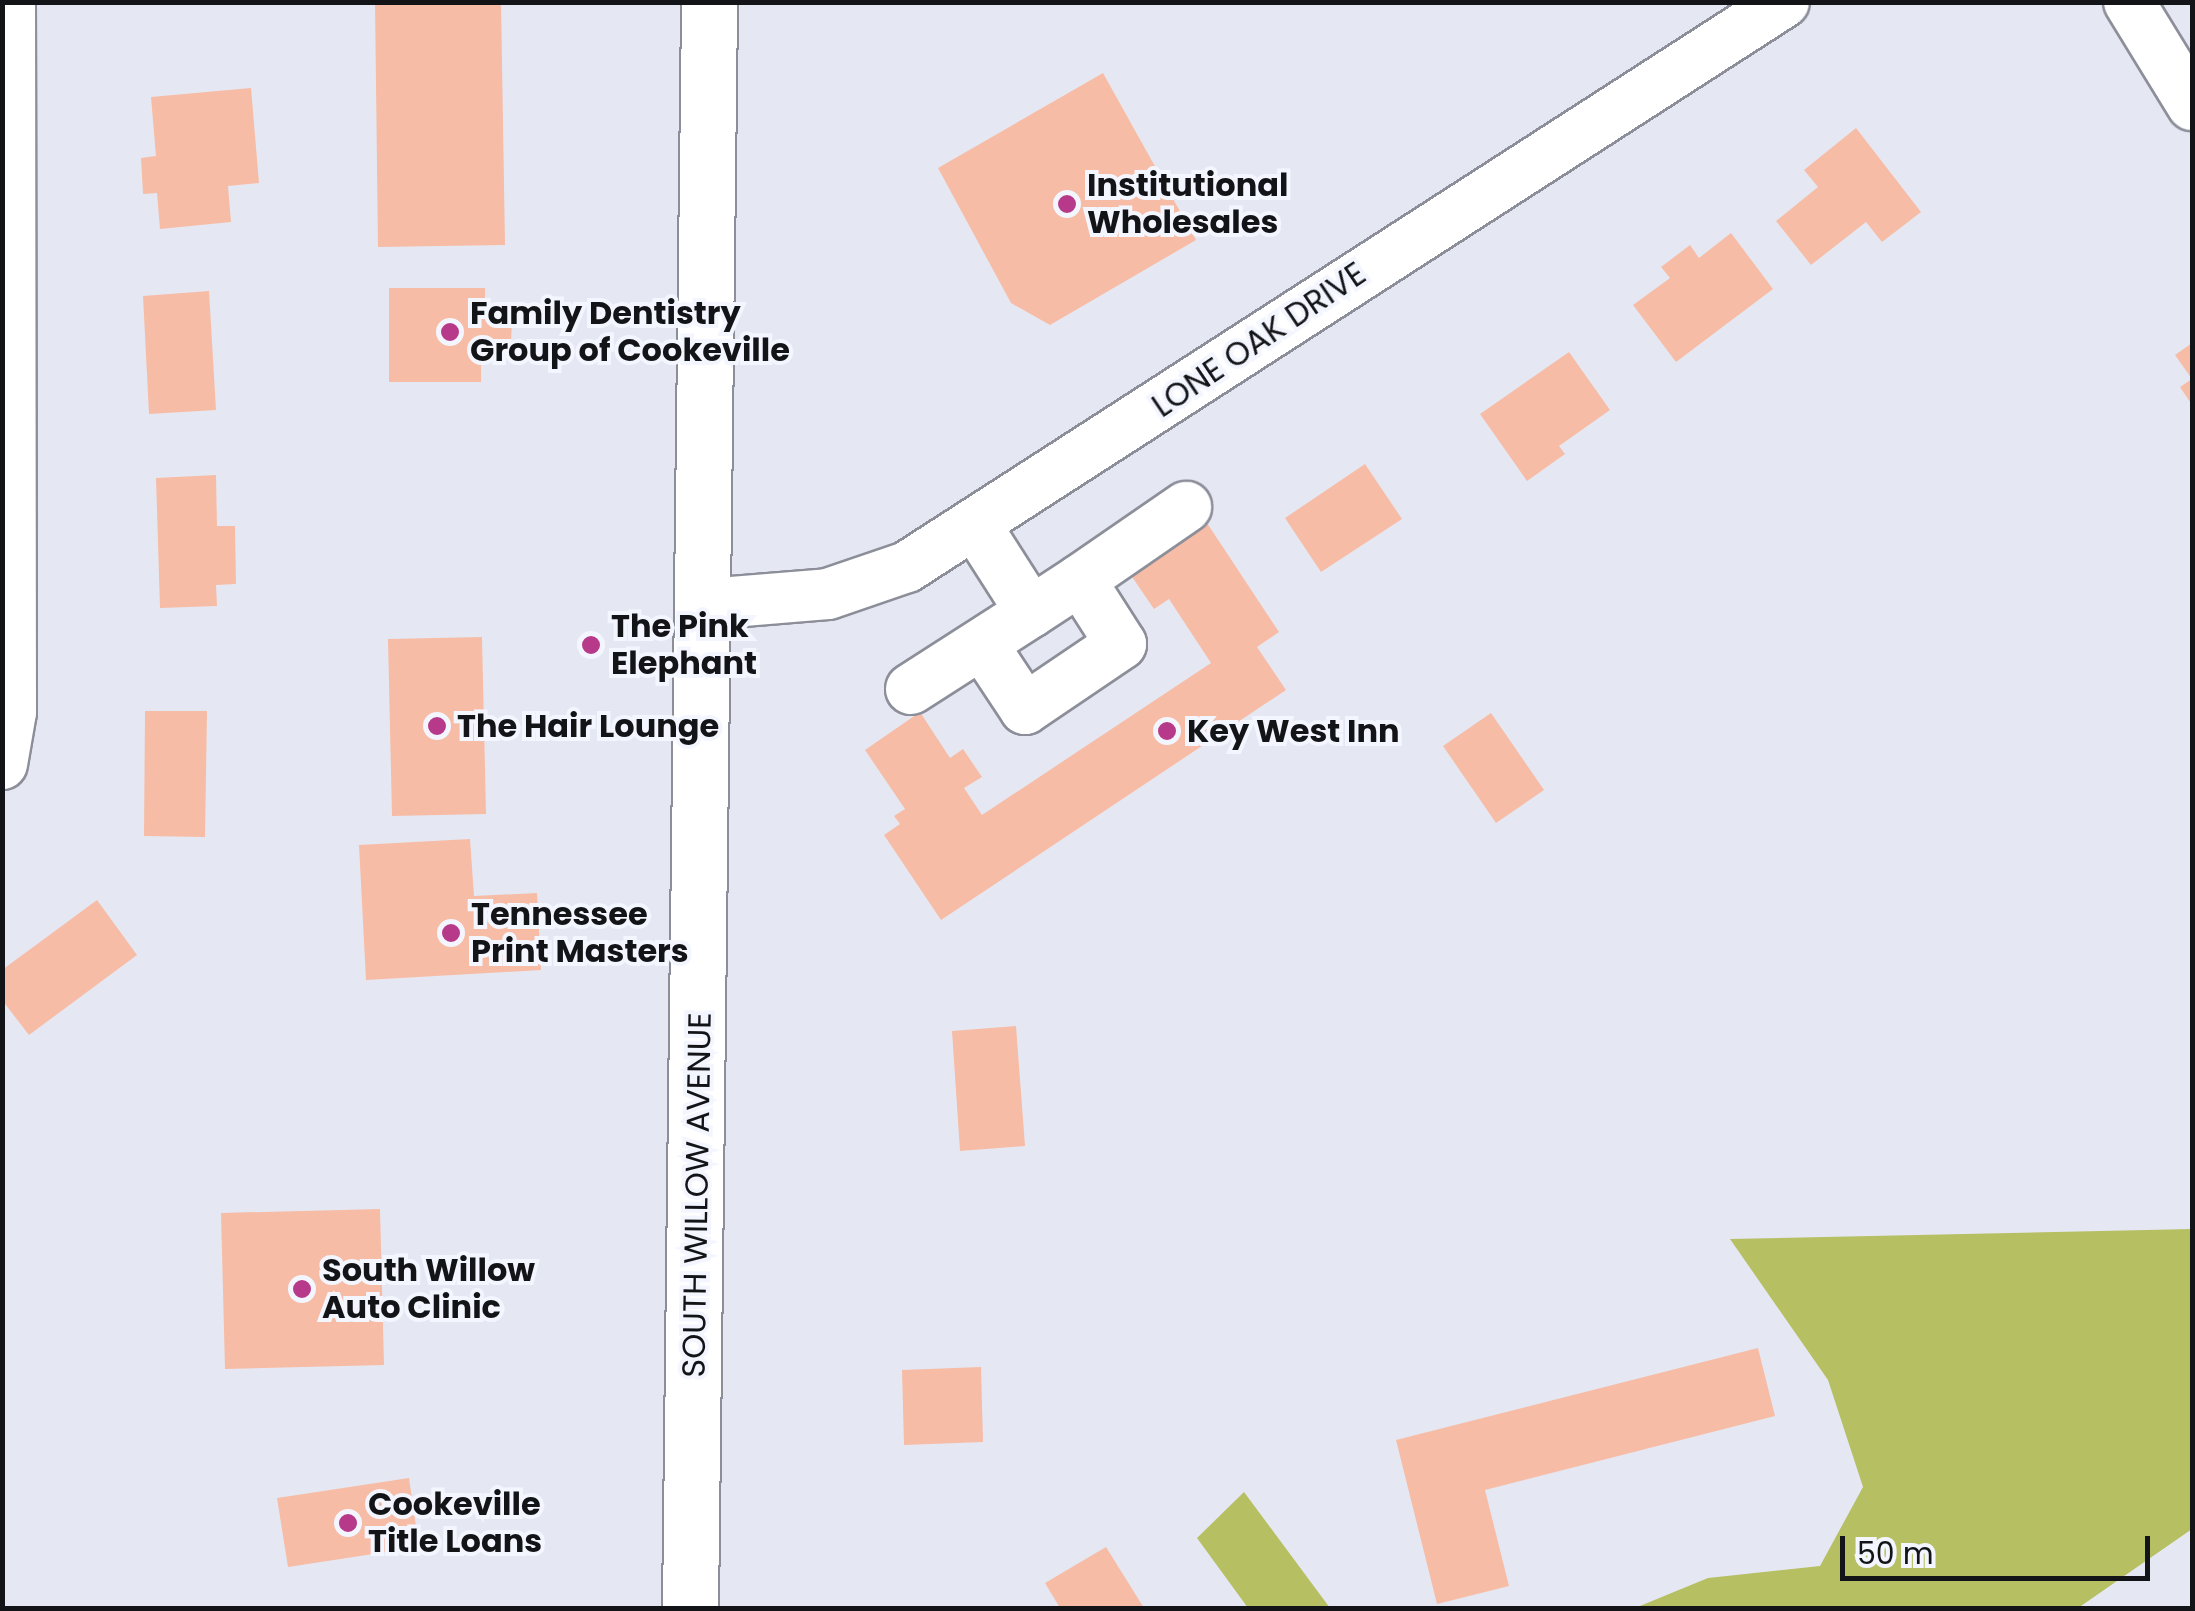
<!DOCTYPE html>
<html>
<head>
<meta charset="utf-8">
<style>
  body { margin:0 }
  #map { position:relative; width:2195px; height:1611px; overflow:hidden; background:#e5e8f3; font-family:Poppins,sans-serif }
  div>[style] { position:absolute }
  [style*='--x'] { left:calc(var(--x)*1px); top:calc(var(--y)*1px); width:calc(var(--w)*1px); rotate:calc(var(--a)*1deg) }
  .green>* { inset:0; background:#b6bf61 }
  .building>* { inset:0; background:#f7bca5 }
  .roads { filter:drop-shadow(2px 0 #8c8f99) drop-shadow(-2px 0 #8c8f99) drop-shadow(0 2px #8c8f99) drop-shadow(0 -2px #8c8f99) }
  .minor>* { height:50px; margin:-25px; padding:0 25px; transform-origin:25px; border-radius:25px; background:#fff }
  .major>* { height:55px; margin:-27.5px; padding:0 27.5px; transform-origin:27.5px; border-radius:27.5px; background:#fff }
  .dots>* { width:28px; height:28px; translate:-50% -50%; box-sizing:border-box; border:5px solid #f3f6fe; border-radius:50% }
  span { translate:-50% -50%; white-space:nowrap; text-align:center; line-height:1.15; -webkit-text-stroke:8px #f3f6fe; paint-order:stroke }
  .poi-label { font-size:32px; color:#131417; font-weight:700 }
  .left { translate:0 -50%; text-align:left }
  .street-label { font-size:32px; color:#131417 }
  .frame { position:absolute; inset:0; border:5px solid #131417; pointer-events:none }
  .scale { position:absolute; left:1840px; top:1536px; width:310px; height:45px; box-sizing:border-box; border:5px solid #131417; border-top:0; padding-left:12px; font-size:30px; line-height:35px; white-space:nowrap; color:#131417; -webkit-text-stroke:8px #f3f6fe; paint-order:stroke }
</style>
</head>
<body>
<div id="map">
  <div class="green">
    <i style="clip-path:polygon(2192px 1229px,2192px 1529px,2078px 1608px,1635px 1608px,1708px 1578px,1820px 1566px,1863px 1487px,1828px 1380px,1730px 1239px)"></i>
    <i style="clip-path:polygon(1244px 1492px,1330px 1608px,1248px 1608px,1197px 1538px)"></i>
  </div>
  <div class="building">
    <i style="clip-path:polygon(375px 2px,501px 2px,505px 245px,378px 247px)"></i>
    <i style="clip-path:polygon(1103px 73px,1196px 240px,1050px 325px,1011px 303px,938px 168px)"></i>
    <i style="clip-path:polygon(251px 88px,259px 183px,228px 186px,231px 222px,160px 229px,157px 193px,143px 194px,141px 158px,156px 156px,151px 97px)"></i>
    <i style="clip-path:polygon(1856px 128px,1921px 212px,1882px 242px,1866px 222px,1811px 265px,1776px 221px,1818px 187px,1804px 170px)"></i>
    <i style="clip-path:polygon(1731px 233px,1773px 289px,1676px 362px,1633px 305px,1670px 278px,1661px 267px,1690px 245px,1699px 258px)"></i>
    <i style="clip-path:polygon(389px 288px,485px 288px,485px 319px,512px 320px,511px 344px,481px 344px,481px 382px,389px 382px)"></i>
    <i style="clip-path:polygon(209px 291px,216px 410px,149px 414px,143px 296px)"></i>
    <i style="clip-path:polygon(2192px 343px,2192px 405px,2180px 387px,2192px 379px,2175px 355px)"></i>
    <i style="clip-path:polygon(1569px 352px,1610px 410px,1559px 446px,1565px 454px,1527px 481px,1480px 414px)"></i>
    <i style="clip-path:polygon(1365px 464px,1402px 519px,1321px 572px,1285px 518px)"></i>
    <i style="clip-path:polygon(216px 475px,217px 526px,235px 526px,236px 584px,216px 585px,217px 606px,160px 608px,156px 478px)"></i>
    <i style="clip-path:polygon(1205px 520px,1279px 632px,1257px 647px,1286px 690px,941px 920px,884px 835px,900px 824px,894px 816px,905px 809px,865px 750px,920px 712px,950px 758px,963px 749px,982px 777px,964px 788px,982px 815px,1211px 663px,1169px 599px,1154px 609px,1128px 571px)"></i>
    <i style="clip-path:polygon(482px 637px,486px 814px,392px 816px,388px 639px)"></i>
    <i style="clip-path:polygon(145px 711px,207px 711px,205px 837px,144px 836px)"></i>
    <i style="clip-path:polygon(1491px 713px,1544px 790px,1496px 823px,1443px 746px)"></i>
    <i style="clip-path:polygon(470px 839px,474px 896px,537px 893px,541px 970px,366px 980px,359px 845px)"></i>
    <i style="clip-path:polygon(97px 900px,137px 955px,29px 1035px,2px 1000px,2px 970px)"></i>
    <i style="clip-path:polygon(1016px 1026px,1025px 1146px,960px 1151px,952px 1031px)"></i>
    <i style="clip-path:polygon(380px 1209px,384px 1365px,225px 1369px,221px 1213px)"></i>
    <i style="clip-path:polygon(1758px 1348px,1775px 1416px,1485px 1490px,1509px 1586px,1437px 1604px,1396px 1440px)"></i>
    <i style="clip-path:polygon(981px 1367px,983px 1442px,904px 1445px,902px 1370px)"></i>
    <i style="clip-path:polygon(409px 1478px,419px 1547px,288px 1567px,277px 1498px)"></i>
    <i style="clip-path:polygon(1106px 1547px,1144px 1608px,1060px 1608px,1045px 1583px)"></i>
  </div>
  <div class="roads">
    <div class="minor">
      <i style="--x:2129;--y:2;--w:121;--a:58.5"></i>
      <i style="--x:1080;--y:580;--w:129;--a:-34.6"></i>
      <i style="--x:707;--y:604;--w:121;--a:-4.7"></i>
      <i style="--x:828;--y:594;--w:83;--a:-18.9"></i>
      <i style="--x:907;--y:567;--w:1043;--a:-32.79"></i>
      <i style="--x:982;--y:644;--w:78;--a:56.5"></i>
      <i style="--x:1025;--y:709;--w:116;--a:-34.1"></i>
      <i style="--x:1121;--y:644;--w:76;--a:-122.6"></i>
      <i style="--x:1080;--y:580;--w:59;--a:146.9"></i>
      <i style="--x:911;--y:689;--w:143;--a:-32.7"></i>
      <i style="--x:1031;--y:612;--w:102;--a:-122.6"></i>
      <i style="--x:2;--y:764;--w:53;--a:-80.2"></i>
      <i style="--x:11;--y:712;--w:710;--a:-90.08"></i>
    </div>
    <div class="major">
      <i style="--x:690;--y:1608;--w:1606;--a:-89.32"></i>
    </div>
  </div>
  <div class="dots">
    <i style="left:1067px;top:204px;background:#b73a8a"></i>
    <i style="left:450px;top:332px;background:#b73a8a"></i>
    <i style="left:591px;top:645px;background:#b73a8a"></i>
    <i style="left:437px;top:726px;background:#b73a8a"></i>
    <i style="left:1167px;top:731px;background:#b73a8a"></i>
    <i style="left:451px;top:933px;background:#b73a8a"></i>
    <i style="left:302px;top:1289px;background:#b73a8a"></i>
    <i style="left:348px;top:1523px;background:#b73a8a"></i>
  </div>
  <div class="poi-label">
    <span class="left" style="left:1087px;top:204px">Institutional<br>Wholesales</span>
    <span class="left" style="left:470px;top:332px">Family Dentistry<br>Group of Cookeville</span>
    <span class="left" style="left:611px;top:645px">The Pink<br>Elephant</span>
    <span class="left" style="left:457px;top:726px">The Hair Lounge</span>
    <span class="left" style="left:1187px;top:731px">Key West Inn</span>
    <span class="left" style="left:471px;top:933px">Tennessee<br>Print Masters</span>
    <span class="left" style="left:322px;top:1289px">South Willow<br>Auto Clinic</span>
    <span class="left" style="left:368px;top:1523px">Cookeville<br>Title Loans</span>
  </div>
  <div class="street-label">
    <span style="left:1259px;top:340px;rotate:-34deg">LONE OAK DRIVE</span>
    <span style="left:697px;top:1195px;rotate:-89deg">SOUTH WILLOW AVENUE</span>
  </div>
  <div class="frame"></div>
  <div class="scale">50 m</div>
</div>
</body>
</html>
